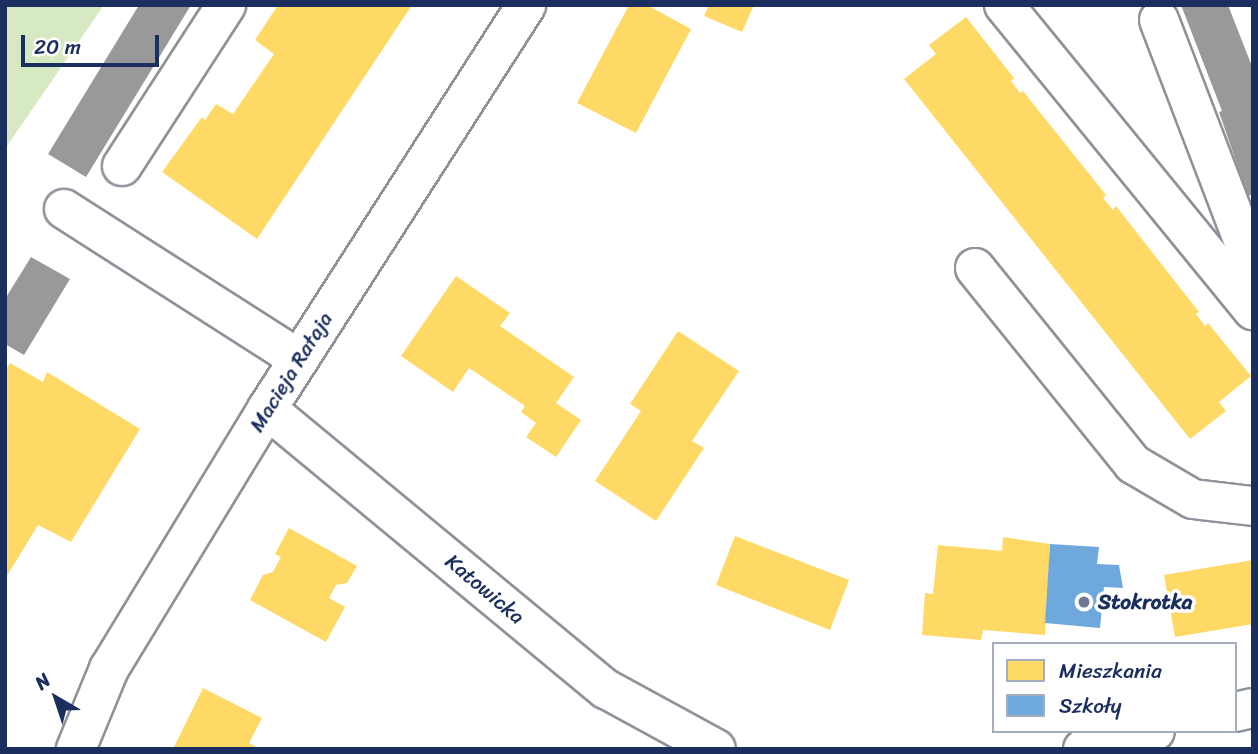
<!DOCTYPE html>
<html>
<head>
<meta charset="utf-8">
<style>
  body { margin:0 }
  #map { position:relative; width:1258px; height:754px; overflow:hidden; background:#fff; font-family:Sriracha,sans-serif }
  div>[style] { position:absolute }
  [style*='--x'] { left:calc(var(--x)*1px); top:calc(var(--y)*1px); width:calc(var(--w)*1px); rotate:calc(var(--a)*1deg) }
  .green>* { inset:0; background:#d7e9c2 }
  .homes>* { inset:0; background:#ffd966 }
  .schools>* { inset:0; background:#6fa8dc }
  .industry>* { inset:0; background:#999 }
  .roads { filter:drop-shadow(2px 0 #8e929a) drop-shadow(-2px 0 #8e929a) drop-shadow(0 2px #8e929a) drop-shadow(0 -2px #8e929a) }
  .minor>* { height:38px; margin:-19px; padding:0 19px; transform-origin:19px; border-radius:19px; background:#fff }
  .dots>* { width:19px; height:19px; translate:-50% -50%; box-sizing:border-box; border:4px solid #fff; border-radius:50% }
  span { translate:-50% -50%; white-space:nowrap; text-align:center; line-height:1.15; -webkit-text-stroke:7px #fff; paint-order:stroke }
  .street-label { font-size:21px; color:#1b2f5e }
  .poi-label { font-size:21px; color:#1b2f5e; font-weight:700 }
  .left { translate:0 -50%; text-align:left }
  .frame { position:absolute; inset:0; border:7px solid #1b2f5e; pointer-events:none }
  .legend { position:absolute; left:992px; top:642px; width:245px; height:91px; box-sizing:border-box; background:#fff; border:2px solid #a4acbf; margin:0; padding:9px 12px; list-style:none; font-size:21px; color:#1b2f5e }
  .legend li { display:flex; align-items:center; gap:14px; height:35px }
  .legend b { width:35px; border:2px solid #a4acbf }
  .north { position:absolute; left:21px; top:663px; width:70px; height:70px; -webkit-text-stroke:5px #fff; paint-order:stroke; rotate:321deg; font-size:19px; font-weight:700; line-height:28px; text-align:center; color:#1b2f5e }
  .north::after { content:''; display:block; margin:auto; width:24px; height:32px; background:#1b2f5e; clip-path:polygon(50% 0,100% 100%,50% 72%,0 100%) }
  .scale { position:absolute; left:21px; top:35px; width:138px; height:32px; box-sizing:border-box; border:4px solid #1b2f5e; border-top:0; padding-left:9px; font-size:21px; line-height:24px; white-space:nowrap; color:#1b2f5e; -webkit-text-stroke:5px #fff; paint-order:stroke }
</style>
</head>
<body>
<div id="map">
  <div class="green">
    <i style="clip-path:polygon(5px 5px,104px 5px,5px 149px)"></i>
  </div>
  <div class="homes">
    <i style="clip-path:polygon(278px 5px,412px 5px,257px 239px,162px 172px,202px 117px,205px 120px,216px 104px,233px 114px,274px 54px,255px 40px)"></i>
    <i style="clip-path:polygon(629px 5px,647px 5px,691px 29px,636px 133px,577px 103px)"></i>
    <i style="clip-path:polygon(709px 5px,754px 5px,742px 32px,704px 16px)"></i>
    <i style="clip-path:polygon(966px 17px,1014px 78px,1011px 81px,1020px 93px,1023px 91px,1106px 195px,1103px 198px,1113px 210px,1116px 206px,1199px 312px,1196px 314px,1205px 326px,1208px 323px,1251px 376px,1219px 402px,1226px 411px,1190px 439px,904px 79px,936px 54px,929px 45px)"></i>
    <i style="clip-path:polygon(456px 276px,510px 313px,500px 326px,574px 377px,556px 403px,581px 420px,556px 457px,526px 437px,536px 423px,521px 412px,525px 406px,469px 368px,453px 392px,401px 356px)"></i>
    <i style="clip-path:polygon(678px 331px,739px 371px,692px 441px,704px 448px,656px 521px,595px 481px,641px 411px,630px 404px)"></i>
    <i style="clip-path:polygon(10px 363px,43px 382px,47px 372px,140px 429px,71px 542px,38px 525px,5px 579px,5px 371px)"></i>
    <i style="clip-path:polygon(289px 528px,357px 566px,347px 583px,336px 585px,329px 598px,345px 607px,326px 642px,250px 600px,263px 575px,273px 572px,281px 557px,275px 554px)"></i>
    <i style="clip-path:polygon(735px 536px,849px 580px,830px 630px,716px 585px)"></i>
    <i style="clip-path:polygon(1003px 537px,1050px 544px,1045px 635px,983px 630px,981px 640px,922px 635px,925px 593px,933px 594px,938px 545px,1002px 551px)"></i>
    <i style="clip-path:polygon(1253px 560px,1253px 624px,1175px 637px,1164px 575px)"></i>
    <i style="clip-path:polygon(203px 688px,262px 718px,249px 743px,260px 749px,173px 749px)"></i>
  </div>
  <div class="schools">
    <i style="clip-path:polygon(1050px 544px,1099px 547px,1097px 564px,1119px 565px,1123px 588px,1104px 587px,1100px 628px,1045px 623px)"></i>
  </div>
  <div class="industry">
    <i style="clip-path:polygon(139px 5px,191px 5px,86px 177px,48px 154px)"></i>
    <i style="clip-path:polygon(1181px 5px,1228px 5px,1253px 69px,1253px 194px,1248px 196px,1219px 112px,1222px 111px)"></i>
    <i style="clip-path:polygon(31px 257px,70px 279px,24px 355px,5px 344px,5px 299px)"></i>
  </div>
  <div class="roads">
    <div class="minor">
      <i style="--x:1004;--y:5;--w:394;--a:50.8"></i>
      <i style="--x:1159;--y:20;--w:263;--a:69.1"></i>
      <i style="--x:122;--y:166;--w:192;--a:-57.1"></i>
      <i style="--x:64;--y:209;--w:279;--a:32.6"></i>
      <i style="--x:975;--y:268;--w:252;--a:51.1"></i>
      <i style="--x:1133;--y:464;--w:69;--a:30.3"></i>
      <i style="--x:1193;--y:499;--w:60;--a:6.7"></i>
      <i style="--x:267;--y:409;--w:440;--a:39.6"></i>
      <i style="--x:606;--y:689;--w:125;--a:28.6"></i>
      <i style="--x:1235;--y:712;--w:18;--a:-13"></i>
      <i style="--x:76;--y:749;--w:87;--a:-67.6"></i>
      <i style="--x:109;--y:669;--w:304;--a:-58.7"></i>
      <i style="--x:267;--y:409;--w:480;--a:-57.3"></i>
      <i style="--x:1083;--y:749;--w:74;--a:-14"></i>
    </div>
  </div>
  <div class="dots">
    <i style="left:1084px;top:602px;background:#6b7896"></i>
  </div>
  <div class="street-label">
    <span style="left:291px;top:372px;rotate:-58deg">Macieja Rataja</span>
    <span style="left:485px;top:589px;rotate:40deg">Katowicka</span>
  </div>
  <div class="poi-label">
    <span class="left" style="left:1098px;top:602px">Stokrotka</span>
  </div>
  <div class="frame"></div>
  <ul class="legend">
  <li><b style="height:19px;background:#ffd966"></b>Mieszkania</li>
  <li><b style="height:19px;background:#6fa8dc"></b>Szkoły</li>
  </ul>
  <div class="north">N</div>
  <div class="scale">20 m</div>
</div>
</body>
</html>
